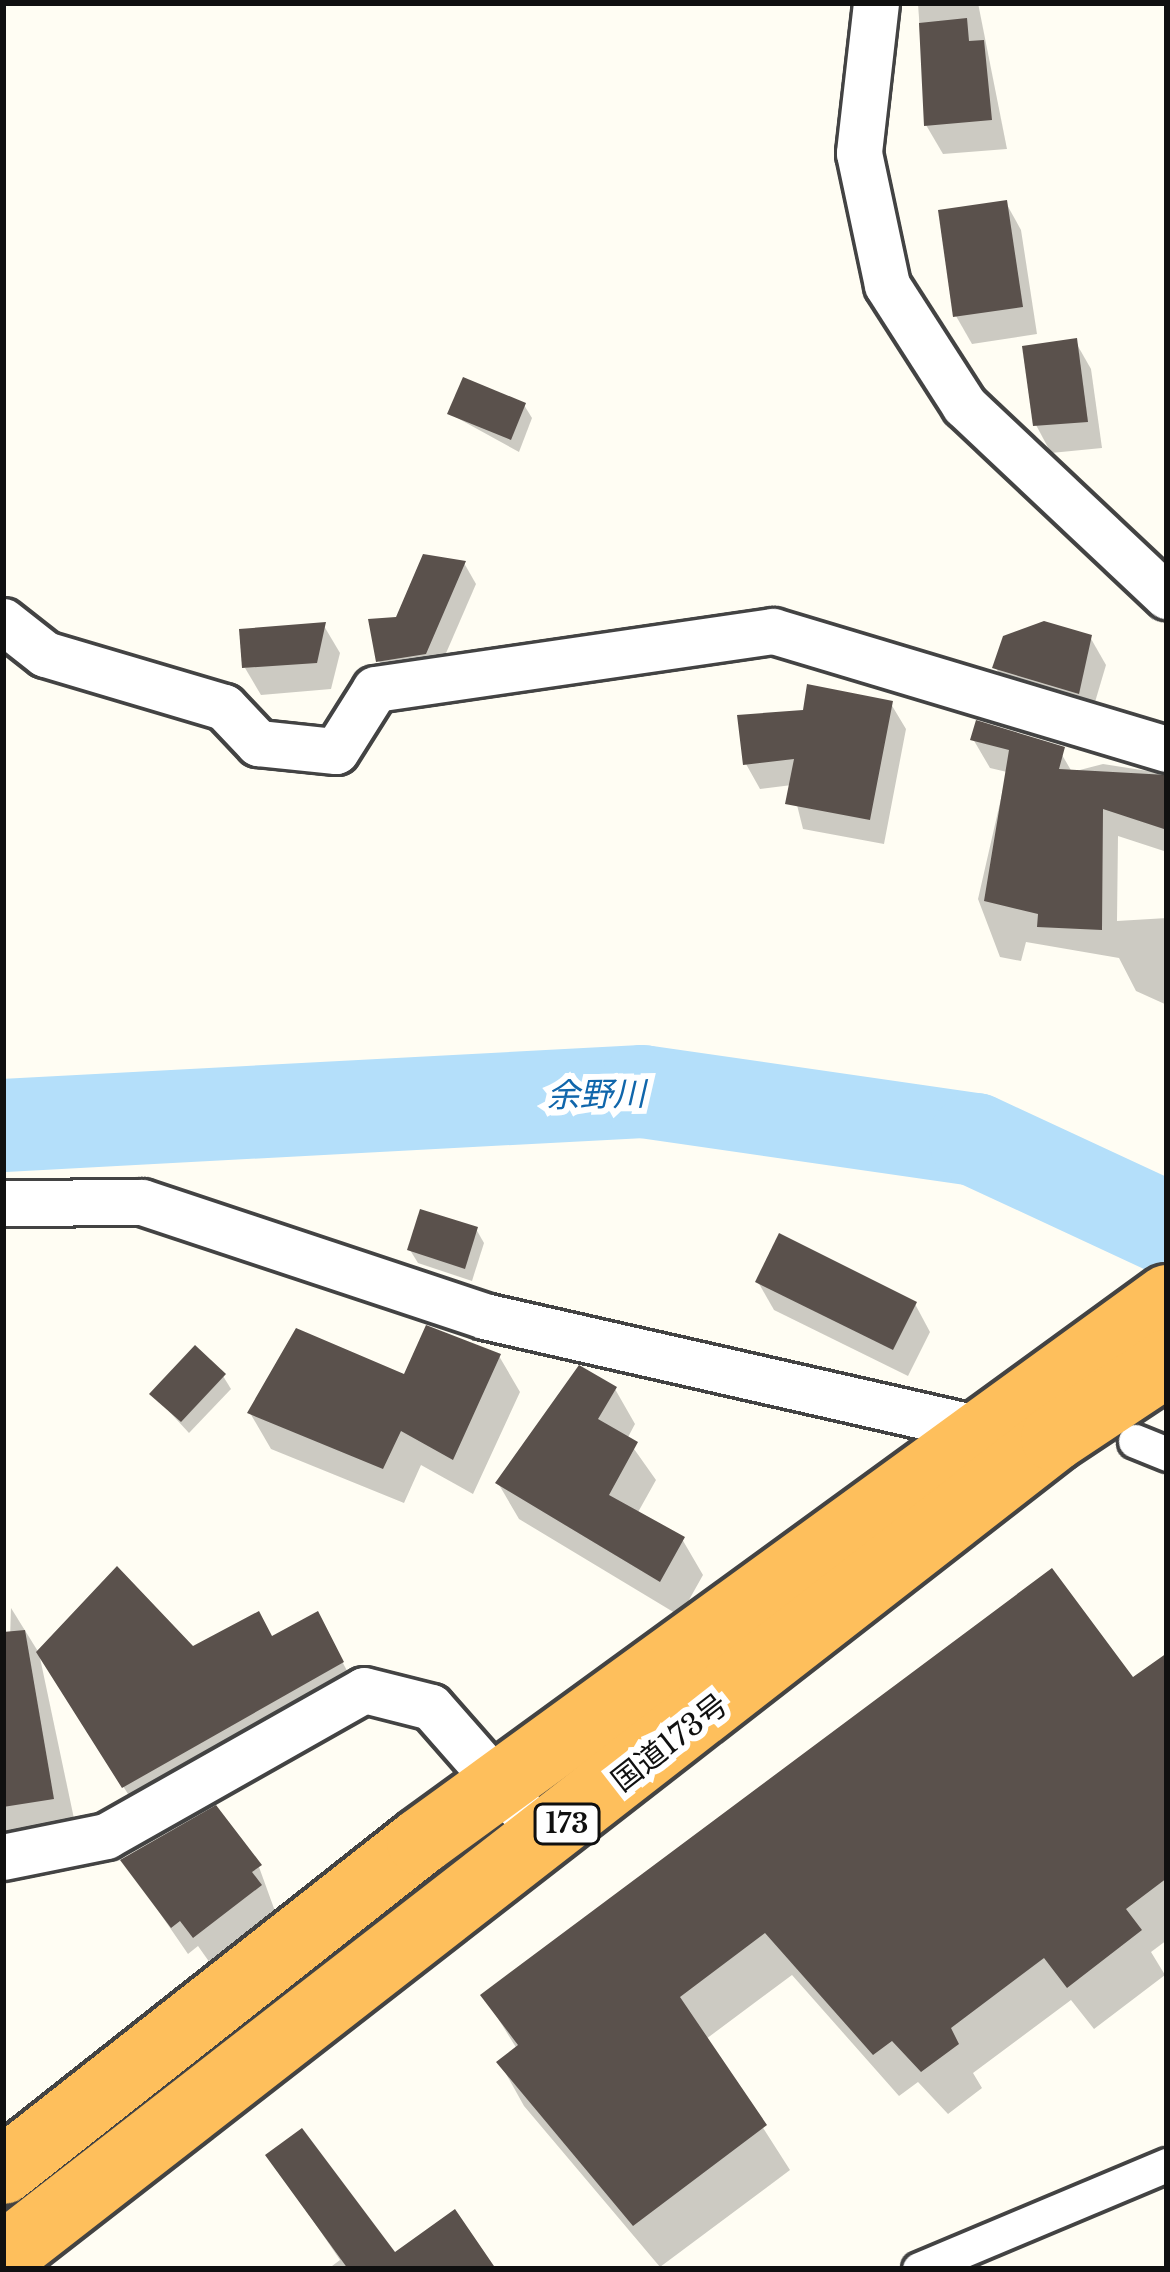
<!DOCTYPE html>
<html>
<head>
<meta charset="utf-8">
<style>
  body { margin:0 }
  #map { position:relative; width:1170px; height:2272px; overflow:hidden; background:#fffdf3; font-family:"Libre Baskerville","Noto Sans JP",serif }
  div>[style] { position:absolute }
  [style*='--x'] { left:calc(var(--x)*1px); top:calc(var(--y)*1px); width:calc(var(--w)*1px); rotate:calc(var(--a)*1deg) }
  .shadow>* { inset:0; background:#0003 }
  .river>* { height:93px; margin:-46.5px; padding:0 46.5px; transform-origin:46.5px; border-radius:46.5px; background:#b4dffa }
  .building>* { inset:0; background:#5a514c }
  .roads { filter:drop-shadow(3px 0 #434343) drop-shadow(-3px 0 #434343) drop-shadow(0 3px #434343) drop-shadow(0 -3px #434343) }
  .pedestrian>* { height:33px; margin:-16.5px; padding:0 16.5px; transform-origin:16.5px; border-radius:16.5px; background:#fff }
  .minor>* { height:45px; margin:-22.5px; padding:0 22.5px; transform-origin:22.5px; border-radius:22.5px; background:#fff }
  .trunk>* { height:66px; margin:-33px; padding:0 33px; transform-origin:33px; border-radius:33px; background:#febf5c }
  span { translate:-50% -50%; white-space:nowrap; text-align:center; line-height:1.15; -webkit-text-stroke:12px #fff; paint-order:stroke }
  .shield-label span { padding:3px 9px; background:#fff; border:3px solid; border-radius:9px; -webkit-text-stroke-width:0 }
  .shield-label { font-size:27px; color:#101010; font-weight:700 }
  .street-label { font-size:30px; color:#101010 }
  .water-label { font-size:33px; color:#1066ab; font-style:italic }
  .frame { position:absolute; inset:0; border:6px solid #101010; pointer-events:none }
</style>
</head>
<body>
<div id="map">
  <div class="shadow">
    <i style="clip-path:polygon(918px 3px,978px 3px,1007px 149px,943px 154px,926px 125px)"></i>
    <i style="clip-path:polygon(1006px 203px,1021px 230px,1037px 334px,972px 344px,956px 316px)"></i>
    <i style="clip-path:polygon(1075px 341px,1091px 369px,1102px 448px,1051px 453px,1036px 425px)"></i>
    <i style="clip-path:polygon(524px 405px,532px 418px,519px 452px,450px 414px)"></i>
    <i style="clip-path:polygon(464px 563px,476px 584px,437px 674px,391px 681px,379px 661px)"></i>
    <i style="clip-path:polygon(324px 626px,340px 653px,331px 689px,261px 695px,245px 668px)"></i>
    <i style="clip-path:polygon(1090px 637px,1106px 665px,1090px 719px,1011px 696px,996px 668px)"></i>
    <i style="clip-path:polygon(891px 704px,906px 729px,884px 844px,803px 829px,792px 785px,760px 789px,746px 764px)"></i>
    <i style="clip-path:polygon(973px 739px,1058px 748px,1072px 772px,1103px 764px,1167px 774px,1167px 852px,1118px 836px,1117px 921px,1167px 918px,1167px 1005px,1136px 991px,1119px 958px,1026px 942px,1021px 961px,1000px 957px,978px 899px,1007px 772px,990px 768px)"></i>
    <i style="clip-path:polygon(476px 1229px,484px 1243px,472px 1281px,418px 1263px,410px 1250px)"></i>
    <i style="clip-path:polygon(758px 1282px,915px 1304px,930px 1332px,908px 1376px,774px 1310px)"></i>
    <i style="clip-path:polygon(499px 1356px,520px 1392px,473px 1494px,421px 1465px,404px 1503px,271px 1449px,250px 1413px)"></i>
    <i style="clip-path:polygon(223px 1376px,231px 1389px,189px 1433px,153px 1394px)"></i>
    <i style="clip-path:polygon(615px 1389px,635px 1424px,627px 1439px,656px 1480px,637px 1514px,682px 1539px,703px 1575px,680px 1616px,519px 1519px,498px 1483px)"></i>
    <i style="clip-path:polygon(11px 1608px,39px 1653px,80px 1847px,3px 1860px)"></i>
    <i style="clip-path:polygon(272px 1640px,332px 1642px,357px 1690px,140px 1813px,56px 1680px)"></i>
    <i style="clip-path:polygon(1133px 1681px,1167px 1687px,1167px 1940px,1151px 1952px,1165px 1975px,1094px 2029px,1071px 2000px,973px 2073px,982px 2088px,948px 2114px,918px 2082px,899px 2096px,792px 1975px,706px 2039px,790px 2170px,660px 2267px,524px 2106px,500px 2063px,517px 2049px,484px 1996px)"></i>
    <i style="clip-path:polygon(124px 1861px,259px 1867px,276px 1914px,210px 1963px,198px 1946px,188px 1954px)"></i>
    <i style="clip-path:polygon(269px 2156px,394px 2256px,493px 2269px,328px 2269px,340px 2260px)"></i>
  </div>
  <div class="river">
    <i style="--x:3;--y:1125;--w:640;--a:-3.05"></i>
    <i style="--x:642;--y:1091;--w:336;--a:8.2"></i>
    <i style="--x:975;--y:1139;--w:212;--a:24.9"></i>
  </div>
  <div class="building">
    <i style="clip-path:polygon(967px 18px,969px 41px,984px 40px,992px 120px,924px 126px,919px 23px)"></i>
    <i style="clip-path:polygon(1007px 200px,1023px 307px,953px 317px,938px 210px)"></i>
    <i style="clip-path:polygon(1077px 338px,1088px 422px,1033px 426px,1022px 346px)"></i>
    <i style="clip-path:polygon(463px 377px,526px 403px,511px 440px,447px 414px)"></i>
    <i style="clip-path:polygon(423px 554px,466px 561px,426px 654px,376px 662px,368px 619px,396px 617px)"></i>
    <i style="clip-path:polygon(1044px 621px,1092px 635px,1079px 694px,992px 668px,1003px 636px)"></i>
    <i style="clip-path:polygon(326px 622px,317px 663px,242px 668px,239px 629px)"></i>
    <i style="clip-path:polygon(807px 684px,893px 701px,870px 820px,785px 804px,794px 759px,743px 765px,737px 715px,803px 710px)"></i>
    <i style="clip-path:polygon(976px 720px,1065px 747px,1059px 769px,1167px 775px,1167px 830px,1103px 809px,1102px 930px,1037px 927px,1038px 914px,984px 901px,1009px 750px,970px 740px)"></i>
    <i style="clip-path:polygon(420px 1209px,478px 1227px,465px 1269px,407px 1250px)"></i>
    <i style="clip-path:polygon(779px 1233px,917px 1302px,893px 1350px,755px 1282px)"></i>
    <i style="clip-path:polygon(426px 1325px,501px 1354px,453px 1460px,401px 1431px,383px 1469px,247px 1413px,296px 1328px,404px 1374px)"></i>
    <i style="clip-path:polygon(195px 1345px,226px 1374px,181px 1422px,149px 1394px)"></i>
    <i style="clip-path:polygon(579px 1365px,617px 1387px,598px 1419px,638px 1442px,609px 1495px,685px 1537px,660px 1582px,495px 1483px)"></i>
    <i style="clip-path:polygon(117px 1566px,193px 1646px,259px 1611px,272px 1636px,318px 1611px,344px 1662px,122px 1788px,36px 1652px)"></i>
    <i style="clip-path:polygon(1052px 1568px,1133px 1677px,1167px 1653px,1167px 1878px,1126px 1909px,1142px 1930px,1067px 1988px,1044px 1958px,951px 2028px,959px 2044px,921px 2072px,892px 2041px,873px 2055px,765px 1933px,680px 1997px,767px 2125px,633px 2226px,496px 2062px,518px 2045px,480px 1995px)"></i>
    <i style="clip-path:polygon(25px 1630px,54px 1799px,3px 1807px,3px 1632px)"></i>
    <i style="clip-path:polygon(216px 1805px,262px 1865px,252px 1872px,262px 1885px,193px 1938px,180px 1921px,171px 1928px,120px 1860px)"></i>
    <i style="clip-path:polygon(302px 2128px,395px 2252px,455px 2209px,496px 2269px,348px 2269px,265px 2155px)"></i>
  </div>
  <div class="roads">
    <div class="pedestrian">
      <i style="--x:1135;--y:1441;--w:35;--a:22"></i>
      <i style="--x:919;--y:2269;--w:269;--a:-22.8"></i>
    </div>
    <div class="minor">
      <i style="--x:876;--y:3;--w:151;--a:96.5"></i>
      <i style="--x:859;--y:153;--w:135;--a:78"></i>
      <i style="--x:887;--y:285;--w:143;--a:57.3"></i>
      <i style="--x:964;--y:405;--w:279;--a:43.3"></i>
      <i style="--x:3;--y:621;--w:53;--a:38.2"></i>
      <i style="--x:45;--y:654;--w:187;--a:16.5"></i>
      <i style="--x:224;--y:707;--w:50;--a:46.6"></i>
      <i style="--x:258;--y:743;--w:78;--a:5.9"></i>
      <i style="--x:336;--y:751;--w:73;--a:-57.8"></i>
      <i style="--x:375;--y:689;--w:402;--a:-8.3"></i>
      <i style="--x:773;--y:631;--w:411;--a:16.7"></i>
      <i style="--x:3;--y:1203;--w:139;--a:-0.4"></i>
      <i style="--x:142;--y:1202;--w:360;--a:18.4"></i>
      <i style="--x:484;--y:1316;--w:527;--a:12.82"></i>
      <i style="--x:3;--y:1857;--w:105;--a:-11.5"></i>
      <i style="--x:106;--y:1836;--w:296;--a:-29.5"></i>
      <i style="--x:364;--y:1690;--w:69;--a:14.2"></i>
      <i style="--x:431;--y:1707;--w:132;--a:48.7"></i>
    </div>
    <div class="trunk">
      <i style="--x:3;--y:2171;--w:531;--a:-38.27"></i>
      <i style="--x:420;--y:1842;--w:924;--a:-36.06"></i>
      <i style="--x:3;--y:2256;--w:1332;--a:-37.89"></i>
      <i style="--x:1054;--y:1438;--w:136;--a:-33.6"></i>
    </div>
  </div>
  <div class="shield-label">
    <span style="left:567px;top:1824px">173</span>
  </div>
  <div class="street-label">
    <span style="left:670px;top:1743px;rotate:-38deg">国道173号</span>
  </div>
  <div class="water-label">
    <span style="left:596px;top:1095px;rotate:-1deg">余野川</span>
  </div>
  <div class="frame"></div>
</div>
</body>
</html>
